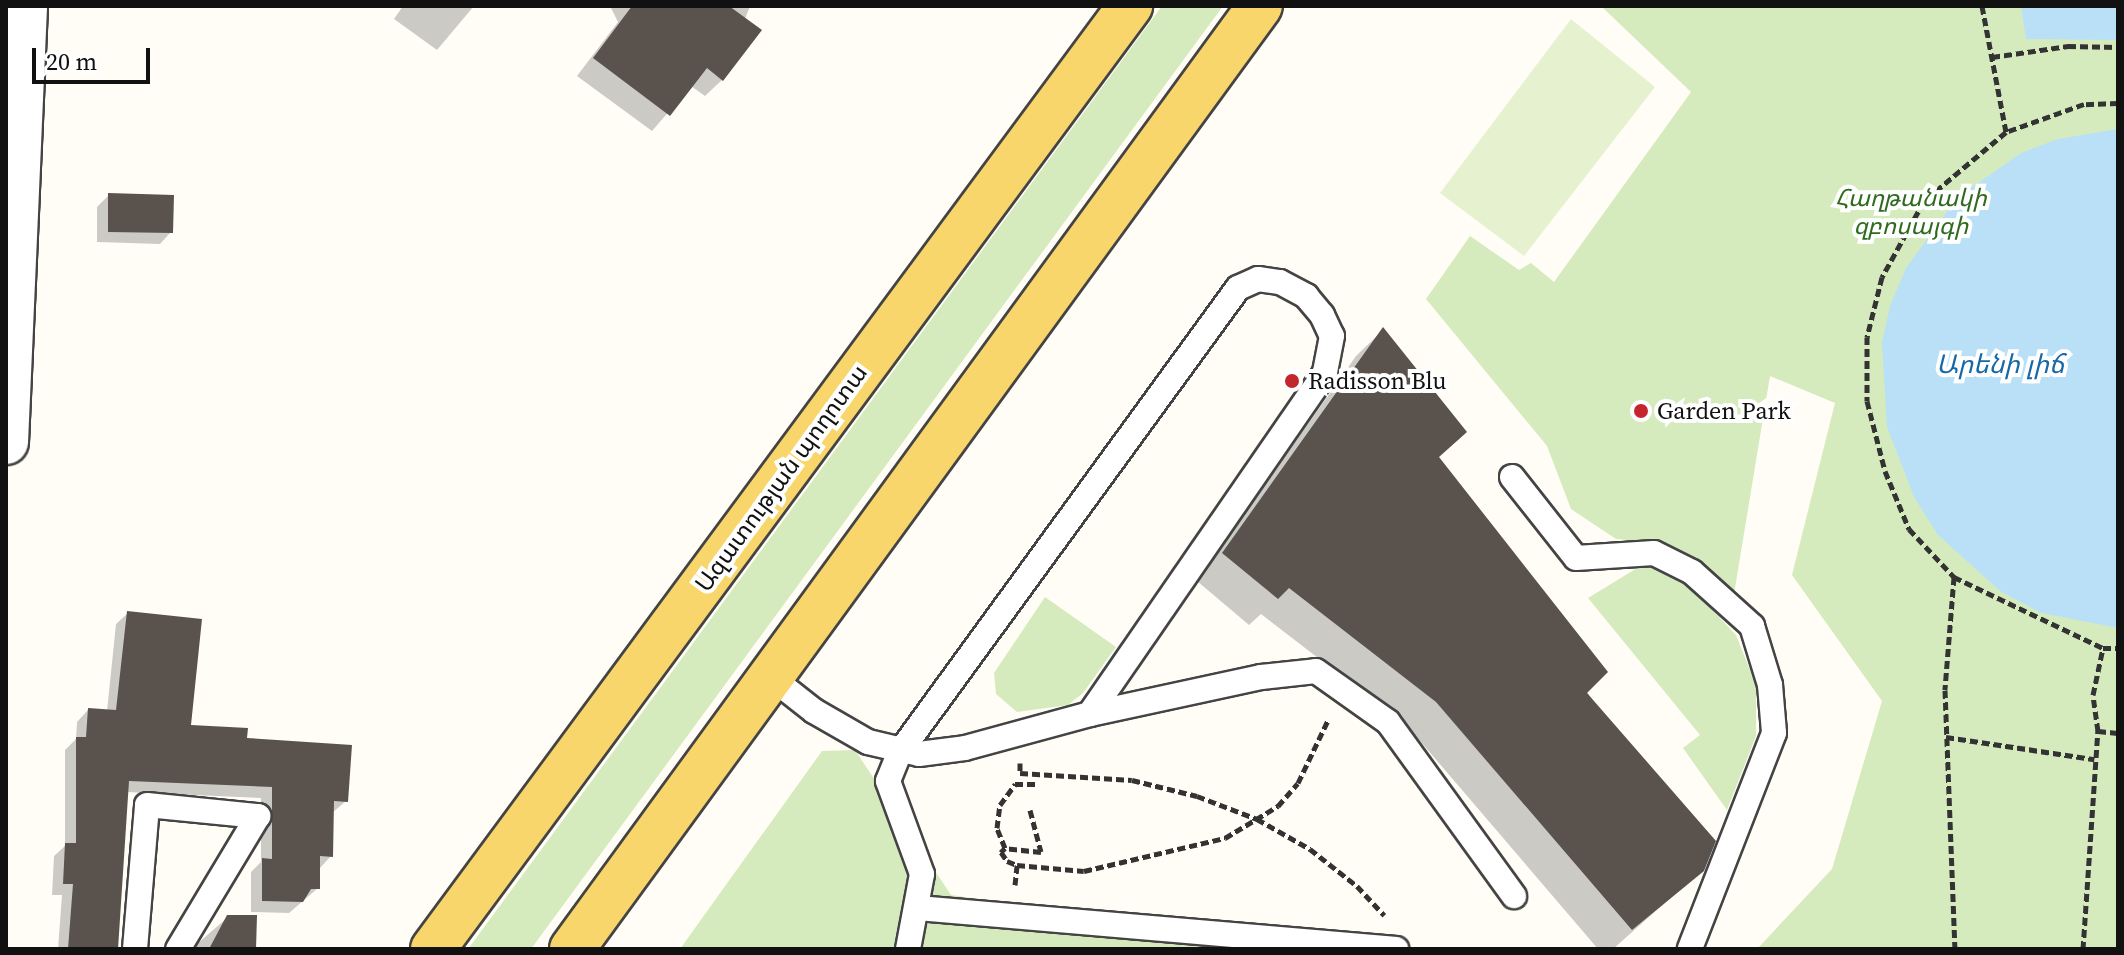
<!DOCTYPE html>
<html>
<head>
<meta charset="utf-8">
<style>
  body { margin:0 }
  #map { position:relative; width:2124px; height:955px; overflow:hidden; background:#fffdf5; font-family:"Source Serif 4","Noto Sans Armenian",serif }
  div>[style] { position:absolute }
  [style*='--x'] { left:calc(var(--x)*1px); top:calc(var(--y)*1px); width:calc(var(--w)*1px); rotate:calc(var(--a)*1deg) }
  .green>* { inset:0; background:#d5ebbd }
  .pitch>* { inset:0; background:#e6f2cf }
  .water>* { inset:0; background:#b9e0f7 }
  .shadow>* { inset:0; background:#0003 }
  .building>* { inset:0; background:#5a524d }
  .path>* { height:5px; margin-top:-2.5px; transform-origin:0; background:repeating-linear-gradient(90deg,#333 0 8px,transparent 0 12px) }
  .roads { filter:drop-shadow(2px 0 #444) drop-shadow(-2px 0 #444) drop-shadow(0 2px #444) drop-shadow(0 -2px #444) }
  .lane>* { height:24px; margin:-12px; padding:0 12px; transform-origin:12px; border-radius:12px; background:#fff }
  .street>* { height:44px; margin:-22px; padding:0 22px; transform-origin:22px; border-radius:22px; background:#fff }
  .primary>* { height:44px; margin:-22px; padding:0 22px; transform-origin:22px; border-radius:22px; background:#f9d66b }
  .dots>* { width:22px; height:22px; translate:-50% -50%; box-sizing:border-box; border:4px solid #fff; border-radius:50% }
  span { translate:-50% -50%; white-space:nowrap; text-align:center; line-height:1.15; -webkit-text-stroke:8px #fff; paint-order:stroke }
  .park-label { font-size:24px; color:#2f6b1f; font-style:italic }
  .poi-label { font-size:24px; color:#111 }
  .left { translate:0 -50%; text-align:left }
  .street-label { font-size:24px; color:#111 }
  .water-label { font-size:26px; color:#1768a6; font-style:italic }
  .frame { position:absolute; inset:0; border:8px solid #111; pointer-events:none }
  .scale { position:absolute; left:32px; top:48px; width:118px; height:36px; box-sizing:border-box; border:4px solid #111; border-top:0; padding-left:10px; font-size:24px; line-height:28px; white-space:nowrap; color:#111; -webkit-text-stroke:6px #fff; paint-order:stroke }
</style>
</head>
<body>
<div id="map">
  <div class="green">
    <i style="clip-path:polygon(1162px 6px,1223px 6px,531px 949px,468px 949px)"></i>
    <i style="clip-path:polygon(1601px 6px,2118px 6px,2118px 949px,1757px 949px,1832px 869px,1882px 701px,1792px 575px,1835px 403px,1770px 376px,1734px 594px,1700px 560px,1666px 543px,1616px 539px,1571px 509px,1547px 446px,1426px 299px,1470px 236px,1519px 270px,1531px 263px,1554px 282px,1691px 92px)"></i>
    <i style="clip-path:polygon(1647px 562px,1685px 581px,1736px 635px,1756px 685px,1756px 736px,1727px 810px,1683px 748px,1700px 735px,1588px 598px)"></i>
    <i style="clip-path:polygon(1045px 597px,1116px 647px,1083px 693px,1068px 705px,1017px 712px,996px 694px,994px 673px)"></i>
    <i style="clip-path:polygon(855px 750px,951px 895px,1316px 949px,680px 949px,822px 751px)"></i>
  </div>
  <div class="pitch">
    <i style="clip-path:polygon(1571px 19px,1655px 87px,1524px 256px,1440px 193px)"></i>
  </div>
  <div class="water">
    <i style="clip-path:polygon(2021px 6px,2118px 6px,2118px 40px,2026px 39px)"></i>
    <i style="clip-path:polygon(2118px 129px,2118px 628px,2041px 613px,2000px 591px,1938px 535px,1914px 497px,1887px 427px,1882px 343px,1890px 306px,1906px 268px,1957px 198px,2021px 153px,2058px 139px)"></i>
  </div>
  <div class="shadow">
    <i style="clip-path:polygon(403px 6px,474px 6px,437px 50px,394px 19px)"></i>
    <i style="clip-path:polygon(610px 6px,750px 6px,722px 80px,705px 96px,691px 86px,652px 131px,577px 76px,618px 22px)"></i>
    <i style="clip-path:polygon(109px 195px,171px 232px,160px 244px,97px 242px,97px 207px)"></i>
    <i style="clip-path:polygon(1383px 330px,1437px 459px,1702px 870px,1613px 949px,1598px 949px,1409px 728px,1261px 614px,1249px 625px,1197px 581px,1356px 356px)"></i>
    <i style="clip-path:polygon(128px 613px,188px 727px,245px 740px,346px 801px,332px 813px,331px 856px,320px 868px,318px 888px,289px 913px,251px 912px,251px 872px,261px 862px,261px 798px,126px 792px,116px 949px,58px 949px,62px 895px,52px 895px,54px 856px,65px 846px,65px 750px,76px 739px,77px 722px,88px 710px,107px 711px,116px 624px)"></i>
    <i style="clip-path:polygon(228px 917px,254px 949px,197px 949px,197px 944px)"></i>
  </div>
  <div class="building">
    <i style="clip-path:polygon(632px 6px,729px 6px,762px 30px,723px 81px,707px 68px,670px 116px,593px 58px)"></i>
    <i style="clip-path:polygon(108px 193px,174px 195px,173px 233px,108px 232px)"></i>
    <i style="clip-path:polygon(1383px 327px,1467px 432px,1439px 457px,1608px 672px,1587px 693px,1716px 841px,1704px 871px,1632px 930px,1436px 702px,1289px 588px,1278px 599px,1222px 553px)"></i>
    <i style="clip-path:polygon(127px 611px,202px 619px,191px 725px,248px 728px,247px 738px,352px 745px,348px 802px,334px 801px,333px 857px,320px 856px,320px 889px,311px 889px,303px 902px,262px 901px,262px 858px,272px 859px,272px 787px,129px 781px,118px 949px,68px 949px,73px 884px,63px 884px,65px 843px,76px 843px,76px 737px,86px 737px,88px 708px,116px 710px)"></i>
    <i style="clip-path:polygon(227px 915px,257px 915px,256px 949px,209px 949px)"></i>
  </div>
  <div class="path">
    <i style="--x:1982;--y:6;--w:128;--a:79.2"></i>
    <i style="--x:1992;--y:57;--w:77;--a:-8.2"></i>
    <i style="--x:2068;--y:46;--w:50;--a:1.1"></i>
    <i style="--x:2118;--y:103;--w:34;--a:178"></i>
    <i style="--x:2084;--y:104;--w:83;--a:160.3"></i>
    <i style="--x:2006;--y:132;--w:107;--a:139.9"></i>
    <i style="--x:1924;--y:201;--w:87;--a:118.9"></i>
    <i style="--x:1882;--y:277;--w:62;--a:104"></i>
    <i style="--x:1867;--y:337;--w:64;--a:90"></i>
    <i style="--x:1867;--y:401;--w:72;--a:75.6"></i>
    <i style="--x:1885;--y:471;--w:63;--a:67.5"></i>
    <i style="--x:1909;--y:529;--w:66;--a:46.8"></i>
    <i style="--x:1954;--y:577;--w:165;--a:25.5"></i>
    <i style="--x:2103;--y:648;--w:15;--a:0"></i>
    <i style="--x:1954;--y:577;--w:113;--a:94.6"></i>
    <i style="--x:1945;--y:690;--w:259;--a:87.8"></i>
    <i style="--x:2098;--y:731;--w:20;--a:6"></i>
    <i style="--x:1946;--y:737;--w:150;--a:8.5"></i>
    <i style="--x:1020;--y:763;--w:10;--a:90"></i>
    <i style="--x:1020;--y:773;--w:112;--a:3.6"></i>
    <i style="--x:1132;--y:780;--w:67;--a:13.8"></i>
    <i style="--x:1197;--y:796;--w:64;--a:21"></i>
    <i style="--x:1257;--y:819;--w:61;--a:29.5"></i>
    <i style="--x:1310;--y:849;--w:60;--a:38.2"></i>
    <i style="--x:1357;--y:886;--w:40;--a:47"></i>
    <i style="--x:1030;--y:810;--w:43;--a:75.3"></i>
    <i style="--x:1041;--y:852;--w:36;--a:-174"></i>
    <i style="--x:1005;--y:848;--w:22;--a:-112"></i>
    <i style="--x:997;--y:828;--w:23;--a:-83"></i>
    <i style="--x:1000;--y:805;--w:26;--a:-54"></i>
    <i style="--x:1015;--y:784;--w:21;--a:0"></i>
    <i style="--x:1005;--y:848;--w:6;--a:135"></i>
    <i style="--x:1001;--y:852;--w:11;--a:56"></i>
    <i style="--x:1007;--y:861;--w:11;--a:22"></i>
    <i style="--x:1015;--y:885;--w:20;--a:-84"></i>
    <i style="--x:1017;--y:865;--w:67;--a:5.1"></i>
    <i style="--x:1084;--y:871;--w:145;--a:-13.2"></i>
    <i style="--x:1225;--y:838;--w:62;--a:-31.1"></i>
    <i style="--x:1278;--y:806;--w:30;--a:-49"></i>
    <i style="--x:1298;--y:783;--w:70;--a:-64.5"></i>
    <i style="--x:2083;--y:949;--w:219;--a:-86.1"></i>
    <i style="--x:2098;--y:731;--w:36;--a:-98"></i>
    <i style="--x:2093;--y:695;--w:48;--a:-78"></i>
  </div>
  <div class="roads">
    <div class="lane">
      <i style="--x:1512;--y:477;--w:103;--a:51.7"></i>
      <i style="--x:1576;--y:558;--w:78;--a:-3.7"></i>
      <i style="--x:1654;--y:553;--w:42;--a:26.6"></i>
      <i style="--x:1692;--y:572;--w:81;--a:42"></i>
      <i style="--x:1752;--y:626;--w:62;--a:73"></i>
      <i style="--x:1770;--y:685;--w:48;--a:85.2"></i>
      <i style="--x:1774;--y:733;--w:232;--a:111.3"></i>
      <i style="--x:772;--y:678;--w:53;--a:38.2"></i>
      <i style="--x:814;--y:711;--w:62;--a:29.9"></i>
      <i style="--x:868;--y:742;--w:52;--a:13.2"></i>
      <i style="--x:919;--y:754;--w:46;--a:-7.4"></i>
      <i style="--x:965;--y:748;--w:130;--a:-15.2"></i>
      <i style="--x:1090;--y:714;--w:175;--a:-12.2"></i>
      <i style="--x:1261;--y:677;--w:55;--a:-6.2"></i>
      <i style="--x:1316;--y:671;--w:88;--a:35.3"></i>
      <i style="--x:1388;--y:722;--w:215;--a:54.1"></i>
      <i style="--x:918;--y:908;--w:480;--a:4.9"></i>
      <i style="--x:135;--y:949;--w:144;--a:-85.2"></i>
      <i style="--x:147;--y:805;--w:112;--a:5.7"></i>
      <i style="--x:258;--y:816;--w:155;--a:121"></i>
      <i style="--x:908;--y:949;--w:76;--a:-79.4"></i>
      <i style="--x:922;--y:874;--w:99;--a:-110.1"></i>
      <i style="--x:888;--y:781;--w:31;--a:-68"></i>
      <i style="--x:900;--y:752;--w:574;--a:-53.93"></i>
      <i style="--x:1238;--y:288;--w:22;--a:-24"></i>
      <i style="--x:1258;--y:279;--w:22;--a:8"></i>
      <i style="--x:1280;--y:282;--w:30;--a:28"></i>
      <i style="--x:1306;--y:296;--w:25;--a:50"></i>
      <i style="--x:1322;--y:315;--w:23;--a:65"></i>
      <i style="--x:1332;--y:336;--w:38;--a:101"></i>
      <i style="--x:1325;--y:373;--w:414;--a:124.6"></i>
    </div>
    <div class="street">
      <i style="--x:6;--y:442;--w:436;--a:-87.5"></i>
    </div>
    <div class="primary">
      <i style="--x:433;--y:949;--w:1173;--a:-53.53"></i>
      <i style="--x:572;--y:949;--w:1167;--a:-53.89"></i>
    </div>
  </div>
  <div class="dots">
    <i style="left:1292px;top:381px;background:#c4262e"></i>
    <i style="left:1641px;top:411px;background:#c4262e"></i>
  </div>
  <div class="park-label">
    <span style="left:1911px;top:212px">Հաղթանակի<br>զբոսայգի</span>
  </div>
  <div class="poi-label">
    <span class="left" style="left:1308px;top:381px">Radisson Blu</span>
    <span class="left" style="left:1657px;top:411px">Garden Park</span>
  </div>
  <div class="street-label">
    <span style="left:781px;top:478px;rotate:-54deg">Ազատության պողոտա</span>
  </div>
  <div class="water-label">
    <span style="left:2000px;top:365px">Արենի լիճ</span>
  </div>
  <div class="frame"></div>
  <div class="scale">20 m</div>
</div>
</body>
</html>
